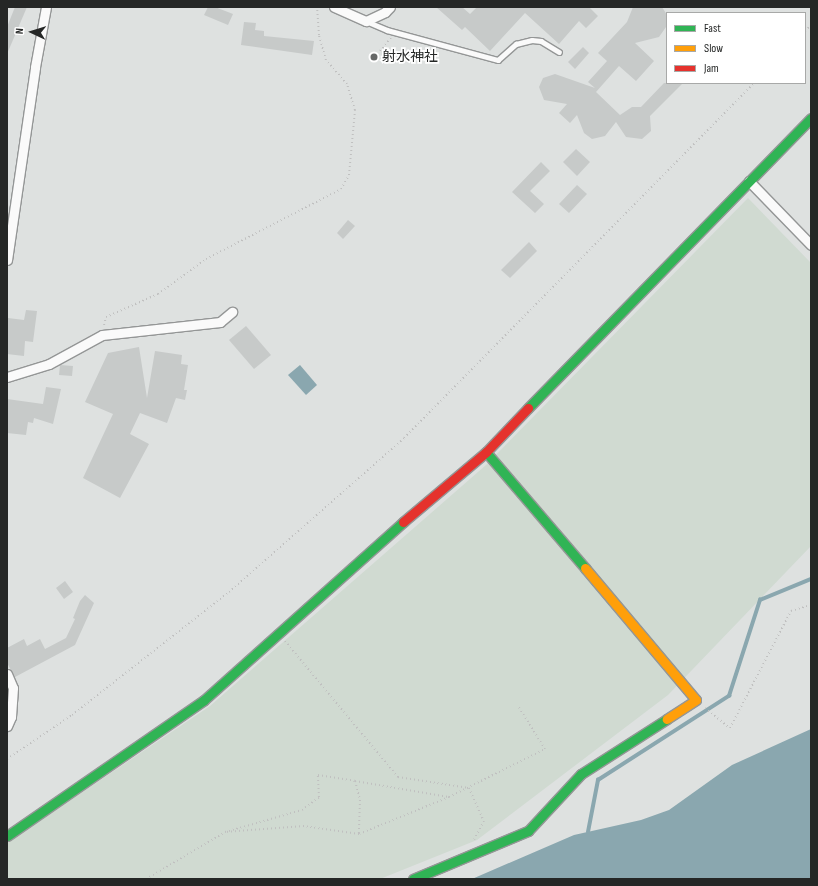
<!DOCTYPE html>
<html>
<head>
<meta charset="utf-8">
<style>
  body { margin:0 }
  #map { position:relative; width:818px; height:886px; overflow:hidden; background:#dee1e0; font-family:"Sofia Sans Condensed","Noto Sans JP",sans-serif }
  div>[style] { position:absolute }
  [style*='--x'] { left:calc(var(--x)*1px); top:calc(var(--y)*1px); width:calc(var(--w)*1px); rotate:calc(var(--a)*1deg) }
  .green>* { inset:0; background:#d0dad1 }
  .water>* { inset:0; background:#8aa7af }
  .stream>* { height:3.5px; margin:-1.75px; padding:0 1.75px; transform-origin:1.75px; border-radius:1.75px; background:#8aa7af }
  .building>* { inset:0; background:#c7cac9 }
  .path>* { height:2px; margin-top:-1px; transform-origin:0; background:repeating-linear-gradient(90deg,#c0c0c0 0 1px,transparent 0 4px) }
  .roads { filter:drop-shadow(1px 0 #949696) drop-shadow(-1px 0 #949696) drop-shadow(0 1px #949696) drop-shadow(0 -1px #949696) }
  .lane>* { height:4.5px; margin:-2.25px; padding:0 2.25px; transform-origin:2.25px; border-radius:2.25px; background:#fafafa }
  .street>* { height:9px; margin:-4.5px; padding:0 4.5px; transform-origin:4.5px; border-radius:4.5px; background:#fafafa }
  .fast>* { height:9px; margin:-4.5px; padding:0 4.5px; transform-origin:4.5px; border-radius:4.5px; background:#30b455 }
  .slow>* { height:9px; margin:-4.5px; padding:0 4.5px; transform-origin:4.5px; border-radius:4.5px; background:#ff9f0a }
  .jam>* { height:9px; margin:-4.5px; padding:0 4.5px; transform-origin:4.5px; border-radius:4.5px; background:#e5322d }
  .dots>* { width:11px; height:11px; translate:-50% -50%; box-sizing:border-box; border:2px solid #fff; border-radius:50% }
  span { translate:-50% -50%; white-space:nowrap; text-align:center; line-height:1.15; -webkit-text-stroke:3.5px #fff; paint-order:stroke }
  .poi-label { font-size:14px; color:#252726 }
  .left { translate:0 -50%; text-align:left }
  .frame { position:absolute; inset:0; border:8px solid #252726; pointer-events:none }
  .legend { position:absolute; left:666px; top:12px; width:140px; height:72px; box-sizing:border-box; background:#fff; border:1px solid #a8a9a8; margin:0; padding:5px 7px; list-style:none; font-size:12px; color:#252726 }
  .legend li { display:flex; align-items:center; gap:8px; height:20px }
  .legend b { width:20px; border:1px solid #a8a9a8 }
  .north { position:absolute; left:12px; top:12px; width:40px; height:40px; -webkit-text-stroke:3px #fff; paint-order:stroke; rotate:274deg; font-size:11px; font-weight:700; line-height:16px; text-align:center; color:#252726 }
  .north::after { content:''; display:block; margin:auto; width:14px; height:18px; background:#252726; clip-path:polygon(50% 0,100% 100%,50% 72%,0 100%) }
</style>
</head>
<body>
<div id="map">
  <div class="green">
    <i style="clip-path:polygon(748px 198px,811px 263px,811px 546px,668px 695px,477px 840px,380px 879px,7px 879px,7px 843px,210px 706px,486px 465px)"></i>
  </div>
  <div class="water">
    <i style="clip-path:polygon(300px 365px,317px 385px,306px 395px,288px 375px)"></i>
    <i style="clip-path:polygon(811px 729px,811px 879px,472px 879px,574px 835px,641px 820px,669px 810px,732px 765px)"></i>
  </div>
  <div class="stream">
    <i style="--x:588;--y:832;--w:53;--a:-79.1"></i>
    <i style="--x:598;--y:780;--w:156;--a:-32.7"></i>
    <i style="--x:729;--y:696;--w:101;--a:-72.1"></i>
    <i style="--x:760;--y:600;--w:55;--a:-22.4"></i>
  </div>
  <div class="building">
    <i style="clip-path:polygon(15px 7px,27px 7px,7px 54px,7px 27px)"></i>
    <i style="clip-path:polygon(208px 7px,215px 7px,233px 14px,228px 25px,204px 15px)"></i>
    <i style="clip-path:polygon(436px 7px,462px 7px,470px 14px,477px 7px,589px 7px,598px 16px,586px 28px,579px 21px,559px 44px,525px 13px,490px 51px,465px 27px,462px 30px)"></i>
    <i style="clip-path:polygon(633px 7px,662px 7px,667px 15px,666px 27px,659px 37px,635px 43px,654px 61px,636px 81px,619px 66px,596px 92px,620px 115px,632px 107px,641px 107px,664px 83px,683px 83px,650px 116px,651px 131px,642px 139px,626px 137px,616px 122px,605px 136px,592px 139px,584px 133px,577px 115px,570px 123px,559px 113px,567px 104px,544px 100px,539px 87px,543px 78px,555px 74px,595px 88px,588px 82px,607px 61px,598px 53px,627px 22px)"></i>
    <i style="clip-path:polygon(244px 22px,256px 23px,255px 30px,264px 31px,264px 36px,314px 41px,312px 55px,241px 45px)"></i>
    <i style="clip-path:polygon(583px 47px,589px 53px,575px 69px,568px 62px)"></i>
    <i style="clip-path:polygon(576px 149px,590px 162px,577px 176px,563px 162px)"></i>
    <i style="clip-path:polygon(541px 162px,550px 171px,530px 191px,544px 204px,535px 213px,512px 192px)"></i>
    <i style="clip-path:polygon(577px 185px,587px 194px,569px 213px,559px 204px)"></i>
    <i style="clip-path:polygon(348px 220px,355px 226px,343px 239px,337px 233px)"></i>
    <i style="clip-path:polygon(529px 242px,537px 251px,510px 278px,501px 270px)"></i>
    <i style="clip-path:polygon(26px 310px,37px 311px,33px 342px,25px 341px,24px 356px,7px 354px,8px 318px,24px 320px)"></i>
    <i style="clip-path:polygon(246px 326px,271px 355px,254px 369px,229px 340px)"></i>
    <i style="clip-path:polygon(139px 347px,147px 398px,155px 351px,182px 355px,181px 364px,188px 365px,184px 390px,187px 390px,185px 400px,176px 398px,167px 423px,140px 413px,130px 434px,149px 444px,120px 498px,83px 478px,113px 414px,85px 402px,108px 353px)"></i>
    <i style="clip-path:polygon(60px 365px,73px 366px,72px 376px,59px 375px)"></i>
    <i style="clip-path:polygon(46px 387px,61px 389px,53px 424px,34px 418px,33px 423px,28px 422px,26px 435px,7px 433px,7px 399px,43px 404px)"></i>
    <i style="clip-path:polygon(65px 581px,73px 592px,64px 599px,56px 588px)"></i>
    <i style="clip-path:polygon(85px 595px,94px 603px,75px 645px,15px 677px,7px 663px,7px 648px,24px 639px,27px 646px,40px 639px,45px 649px,66px 638px,75px 619px,73px 618px,80px 601px)"></i>
  </div>
  <div class="path">
    <i style="--x:805;--y:31;--w:8;--a:-45"></i>
    <i style="--x:380;--y:51;--w:17;--a:-50"></i>
    <i style="--x:104;--y:325;--w:8;--a:-76"></i>
    <i style="--x:106;--y:317;--w:57;--a:-23.9"></i>
    <i style="--x:158;--y:294;--w:59;--a:-36.1"></i>
    <i style="--x:206;--y:259;--w:152;--a:-27.4"></i>
    <i style="--x:341;--y:189;--w:16;--a:-60"></i>
    <i style="--x:349;--y:175;--w:65;--a:-84.7"></i>
    <i style="--x:355;--y:110;--w:27;--a:-107"></i>
    <i style="--x:347;--y:84;--w:32;--a:-131"></i>
    <i style="--x:326;--y:60;--w:26;--a:-106"></i>
    <i style="--x:319;--y:35;--w:28;--a:-94"></i>
    <i style="--x:285;--y:641;--w:177;--a:50.3"></i>
    <i style="--x:398;--y:777;--w:72;--a:8.8"></i>
    <i style="--x:469;--y:788;--w:36;--a:66"></i>
    <i style="--x:484;--y:821;--w:21;--a:118"></i>
    <i style="--x:705;--y:708;--w:32;--a:39"></i>
    <i style="--x:730;--y:728;--w:132;--a:-62.5"></i>
    <i style="--x:791;--y:611;--w:21;--a:-17"></i>
    <i style="--x:7;--y:759;--w:78;--a:-34.1"></i>
    <i style="--x:72;--y:715;--w:199;--a:-38.1"></i>
    <i style="--x:229;--y:592;--w:233;--a:-41.3"></i>
    <i style="--x:404;--y:438;--w:499;--a:-45.4"></i>
    <i style="--x:355;--y:781;--w:95;--a:9.7"></i>
    <i style="--x:449;--y:797;--w:97;--a:157.7"></i>
    <i style="--x:449;--y:797;--w:107;--a:-26.6"></i>
    <i style="--x:545;--y:749;--w:51;--a:-122.1"></i>
    <i style="--x:146;--y:879;--w:92;--a:-30.7"></i>
    <i style="--x:225;--y:832;--w:80;--a:-15.9"></i>
    <i style="--x:302;--y:810;--w:21;--a:-37"></i>
    <i style="--x:319;--y:797;--w:22;--a:-93"></i>
    <i style="--x:318;--y:775;--w:37;--a:9"></i>
    <i style="--x:355;--y:781;--w:20;--a:75"></i>
    <i style="--x:360;--y:800;--w:34;--a:92"></i>
    <i style="--x:359;--y:834;--w:56;--a:-171.7"></i>
    <i style="--x:304;--y:826;--w:79;--a:175.7"></i>
  </div>
  <div class="roads">
    <div class="lane">
      <i style="--x:366;--y:21;--w:23;--a:23"></i>
      <i style="--x:387;--y:30;--w:115;--a:15.1"></i>
      <i style="--x:498;--y:60;--w:24;--a:-42"></i>
      <i style="--x:516;--y:44;--w:16;--a:-14"></i>
      <i style="--x:532;--y:40;--w:9;--a:6"></i>
      <i style="--x:541;--y:41;--w:21;--a:31"></i>
    </div>
    <div class="street">
      <i style="--x:334;--y:7;--w:35;--a:24"></i>
      <i style="--x:366;--y:21;--w:21;--a:-25"></i>
      <i style="--x:385;--y:12;--w:7;--a:-45"></i>
      <i style="--x:749;--y:181;--w:89;--a:45.9"></i>
      <i style="--x:7;--y:260;--w:195;--a:-81.7"></i>
      <i style="--x:35;--y:67;--w:61;--a:-79.6"></i>
      <i style="--x:7;--y:377;--w:44;--a:-17.2"></i>
      <i style="--x:49;--y:364;--w:60;--a:-28.7"></i>
      <i style="--x:102;--y:335;--w:119;--a:-6.3"></i>
      <i style="--x:220;--y:322;--w:16;--a:-40"></i>
      <i style="--x:7;--y:674;--w:15;--a:67"></i>
      <i style="--x:13;--y:688;--w:29;--a:94"></i>
      <i style="--x:11;--y:717;--w:10;--a:114"></i>
    </div>
    <div class="fast">
      <i style="--x:528;--y:408;--w:405;--a:-45.7"></i>
      <i style="--x:486;--y:452;--w:153;--a:49.5"></i>
      <i style="--x:7;--y:836;--w:239;--a:-34.6"></i>
      <i style="--x:204;--y:700;--w:267;--a:-41.8"></i>
      <i style="--x:413;--y:879;--w:125;--a:-22.7"></i>
      <i style="--x:528;--y:831;--w:78;--a:-47.1"></i>
      <i style="--x:581;--y:774;--w:102;--a:-32.6"></i>
    </div>
    <div class="slow">
      <i style="--x:585;--y:568;--w:172;--a:49.9"></i>
      <i style="--x:696;--y:700;--w:35;--a:147"></i>
    </div>
    <div class="jam">
      <i style="--x:403;--y:522;--w:109;--a:-40.1"></i>
      <i style="--x:486;--y:452;--w:61;--a:-46.3"></i>
    </div>
  </div>
  <div class="dots">
    <i style="left:374px;top:57px;background:#666867"></i>
  </div>
  <div class="poi-label">
    <span class="left" style="left:382px;top:57px">射水神社</span>
  </div>
  <div class="frame"></div>
  <ul class="legend">
  <li><b style="height:5px;background:#30b455"></b>Fast</li>
  <li><b style="height:5px;background:#ff9f0a"></b>Slow</li>
  <li><b style="height:5px;background:#e5322d"></b>Jam</li>
  </ul>
  <div class="north">N</div>
</div>
</body>
</html>
